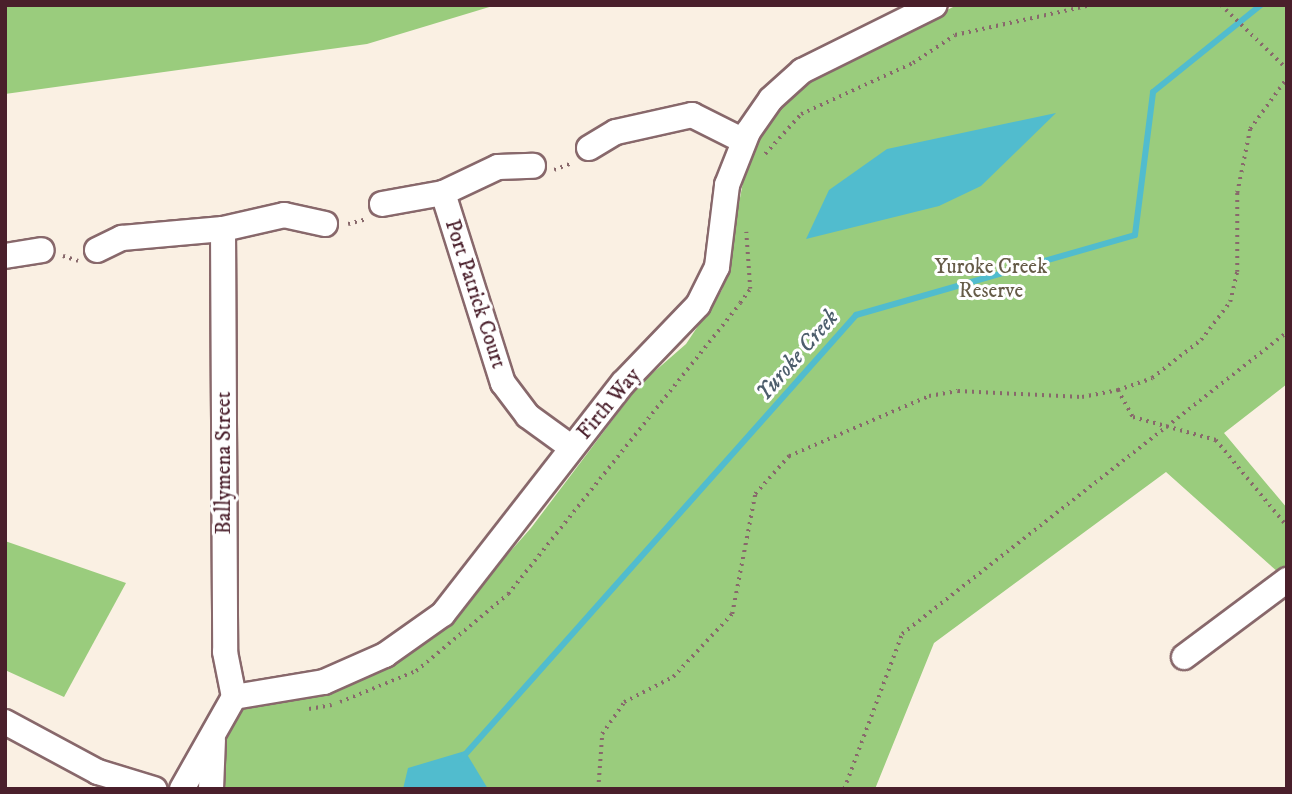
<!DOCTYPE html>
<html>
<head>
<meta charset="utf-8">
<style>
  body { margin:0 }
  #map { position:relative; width:1292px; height:794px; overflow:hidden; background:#faf0e3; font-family:"IM FELL DW Pica",serif }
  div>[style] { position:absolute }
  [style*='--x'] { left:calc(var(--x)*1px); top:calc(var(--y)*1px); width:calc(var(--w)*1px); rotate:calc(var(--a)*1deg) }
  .green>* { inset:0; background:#9acc7d }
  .water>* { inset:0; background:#51bcce }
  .stream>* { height:6px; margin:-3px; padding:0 3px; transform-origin:3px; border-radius:3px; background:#51bcce }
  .path>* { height:3.5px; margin-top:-1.75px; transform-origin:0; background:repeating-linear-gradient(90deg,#88686b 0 2px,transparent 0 7px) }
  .roads { filter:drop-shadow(2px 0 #88686b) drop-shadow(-2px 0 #88686b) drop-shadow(0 2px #88686b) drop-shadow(0 -2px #88686b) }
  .minor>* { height:24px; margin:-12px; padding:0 12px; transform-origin:12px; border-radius:12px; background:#fff }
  span { translate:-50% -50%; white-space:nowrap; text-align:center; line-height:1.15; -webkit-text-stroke:6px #fff; paint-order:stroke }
  .park-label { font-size:21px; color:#665c48 }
  .street-label { font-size:21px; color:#4a1f2b }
  .water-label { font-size:23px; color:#4d5e6c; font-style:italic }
  .frame { position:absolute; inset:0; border:7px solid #4a1f2b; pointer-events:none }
</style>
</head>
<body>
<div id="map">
  <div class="green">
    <i style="clip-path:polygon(5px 5px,496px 5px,367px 44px,5px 94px)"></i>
    <i style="clip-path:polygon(957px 5px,1287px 5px,1287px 384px,1224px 433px,1287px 508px,1287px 568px,1279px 573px,1166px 472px,934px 643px,875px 789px,219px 789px,227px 728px,244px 704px,356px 681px,434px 638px,531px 528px,639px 385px,686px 344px,722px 290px,747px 162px,780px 106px,818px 75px)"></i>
    <i style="clip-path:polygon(5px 541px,126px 583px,64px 697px,5px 670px)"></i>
  </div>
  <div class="water">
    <i style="clip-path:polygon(1056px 113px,981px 186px,939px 206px,806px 239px,829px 190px,887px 149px)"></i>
    <i style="clip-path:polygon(465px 751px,488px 789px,403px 789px,408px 768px)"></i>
  </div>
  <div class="stream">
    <i style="--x:462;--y:758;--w:593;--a:-48.35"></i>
    <i style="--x:856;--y:315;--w:290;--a:-16"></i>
    <i style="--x:1135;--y:235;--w:144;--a:-82.8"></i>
    <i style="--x:1153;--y:92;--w:139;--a:-38.9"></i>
  </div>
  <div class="path">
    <i style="--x:1221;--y:5;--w:92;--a:44.1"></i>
    <i style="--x:765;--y:154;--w:54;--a:-48"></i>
    <i style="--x:801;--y:114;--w:123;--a:-24.5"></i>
    <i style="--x:913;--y:63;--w:50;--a:-33.7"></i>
    <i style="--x:955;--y:35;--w:139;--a:-12.4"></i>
    <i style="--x:554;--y:170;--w:19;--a:-21"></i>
    <i style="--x:348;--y:224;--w:20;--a:-15"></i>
    <i style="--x:63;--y:256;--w:16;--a:18"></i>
    <i style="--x:1118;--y:390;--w:31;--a:61"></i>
    <i style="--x:1133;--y:417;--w:86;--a:15.5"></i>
    <i style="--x:1216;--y:440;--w:112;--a:50.5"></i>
    <i style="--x:340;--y:702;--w:82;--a:-22.2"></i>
    <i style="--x:416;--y:671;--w:120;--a:-39.9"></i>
    <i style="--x:508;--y:594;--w:372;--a:-51.4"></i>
    <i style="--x:740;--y:303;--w:17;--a:-54"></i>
    <i style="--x:750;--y:289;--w:57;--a:-94"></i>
    <i style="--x:309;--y:709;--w:23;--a:-10"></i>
    <i style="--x:598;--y:789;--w:55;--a:-85.8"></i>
    <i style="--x:602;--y:734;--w:39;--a:-55"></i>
    <i style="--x:624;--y:702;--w:55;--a:-27"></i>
    <i style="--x:673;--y:677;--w:86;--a:-46.9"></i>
    <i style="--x:732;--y:614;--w:122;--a:-79.1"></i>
    <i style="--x:755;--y:494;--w:51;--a:-48.2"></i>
    <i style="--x:789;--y:456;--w:152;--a:-23.2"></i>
    <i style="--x:929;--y:396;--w:29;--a:-10"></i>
    <i style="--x:958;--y:391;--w:124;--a:2.8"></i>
    <i style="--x:1082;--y:397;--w:37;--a:-11"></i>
    <i style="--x:1118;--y:390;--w:36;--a:-19"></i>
    <i style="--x:1152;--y:378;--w:62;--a:-37.8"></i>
    <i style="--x:1201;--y:340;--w:48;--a:-52.7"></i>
    <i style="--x:1230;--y:302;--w:31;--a:-77"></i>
    <i style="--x:1237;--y:272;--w:79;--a:-90"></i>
    <i style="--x:1237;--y:193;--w:65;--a:-78.5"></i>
    <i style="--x:1250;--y:129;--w:63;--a:-54"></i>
    <i style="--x:844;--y:789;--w:165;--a:-69.5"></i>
    <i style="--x:902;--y:634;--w:489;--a:-38.1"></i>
  </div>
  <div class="roads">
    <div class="minor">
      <i style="--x:589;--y:148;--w:31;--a:-31"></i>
      <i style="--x:616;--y:132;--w:78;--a:-12.6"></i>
      <i style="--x:692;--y:115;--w:58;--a:26.6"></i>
      <i style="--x:443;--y:193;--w:199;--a:72.5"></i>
      <i style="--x:503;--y:383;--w:41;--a:52.9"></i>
      <i style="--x:528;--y:416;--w:54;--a:36"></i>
      <i style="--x:382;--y:204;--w:62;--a:-10.2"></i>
      <i style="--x:443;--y:193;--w:61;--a:-25.3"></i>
      <i style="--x:498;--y:167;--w:35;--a:-2"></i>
      <i style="--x:223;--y:229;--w:423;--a:89.7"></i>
      <i style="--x:225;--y:652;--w:46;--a:78.7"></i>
      <i style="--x:97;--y:250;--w:28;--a:-26"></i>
      <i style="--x:122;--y:238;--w:101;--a:-5.1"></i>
      <i style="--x:223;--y:229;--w:63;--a:-12.9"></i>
      <i style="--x:284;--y:215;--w:42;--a:12.4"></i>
      <i style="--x:5;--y:256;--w:37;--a:-9"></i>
      <i style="--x:1184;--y:657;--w:129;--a:-36.8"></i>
      <i style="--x:5;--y:722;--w:106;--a:28.3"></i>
      <i style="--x:98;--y:772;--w:59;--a:16.9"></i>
      <i style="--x:182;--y:789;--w:106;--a:-60.5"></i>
      <i style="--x:234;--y:697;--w:91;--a:-9.5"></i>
      <i style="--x:324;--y:682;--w:67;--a:-23.9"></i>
      <i style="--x:385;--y:655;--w:71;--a:-35.3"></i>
      <i style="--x:443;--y:614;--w:293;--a:-52.1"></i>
      <i style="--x:623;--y:383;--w:108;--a:-46.1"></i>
      <i style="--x:698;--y:305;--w:42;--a:-63.4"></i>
      <i style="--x:717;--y:267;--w:83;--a:-83"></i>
      <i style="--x:727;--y:185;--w:57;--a:-68.4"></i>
      <i style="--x:748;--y:132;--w:40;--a:-55.1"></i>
      <i style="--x:771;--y:99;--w:42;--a:-42.1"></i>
      <i style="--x:802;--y:71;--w:148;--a:-26.4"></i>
      <i style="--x:211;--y:789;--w:49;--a:-87.7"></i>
    </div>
  </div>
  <div class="park-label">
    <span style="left:991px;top:279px">Yuroke Creek<br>Reserve</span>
  </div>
  <div class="street-label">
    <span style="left:475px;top:294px;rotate:72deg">Port Patrick Court</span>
    <span style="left:609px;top:404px;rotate:-50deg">Firth Way</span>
    <span style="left:224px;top:463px;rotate:-90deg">Ballymena Street</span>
  </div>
  <div class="water-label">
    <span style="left:798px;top:356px;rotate:-49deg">Yuroke Creek</span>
  </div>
  <div class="frame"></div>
</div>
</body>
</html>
